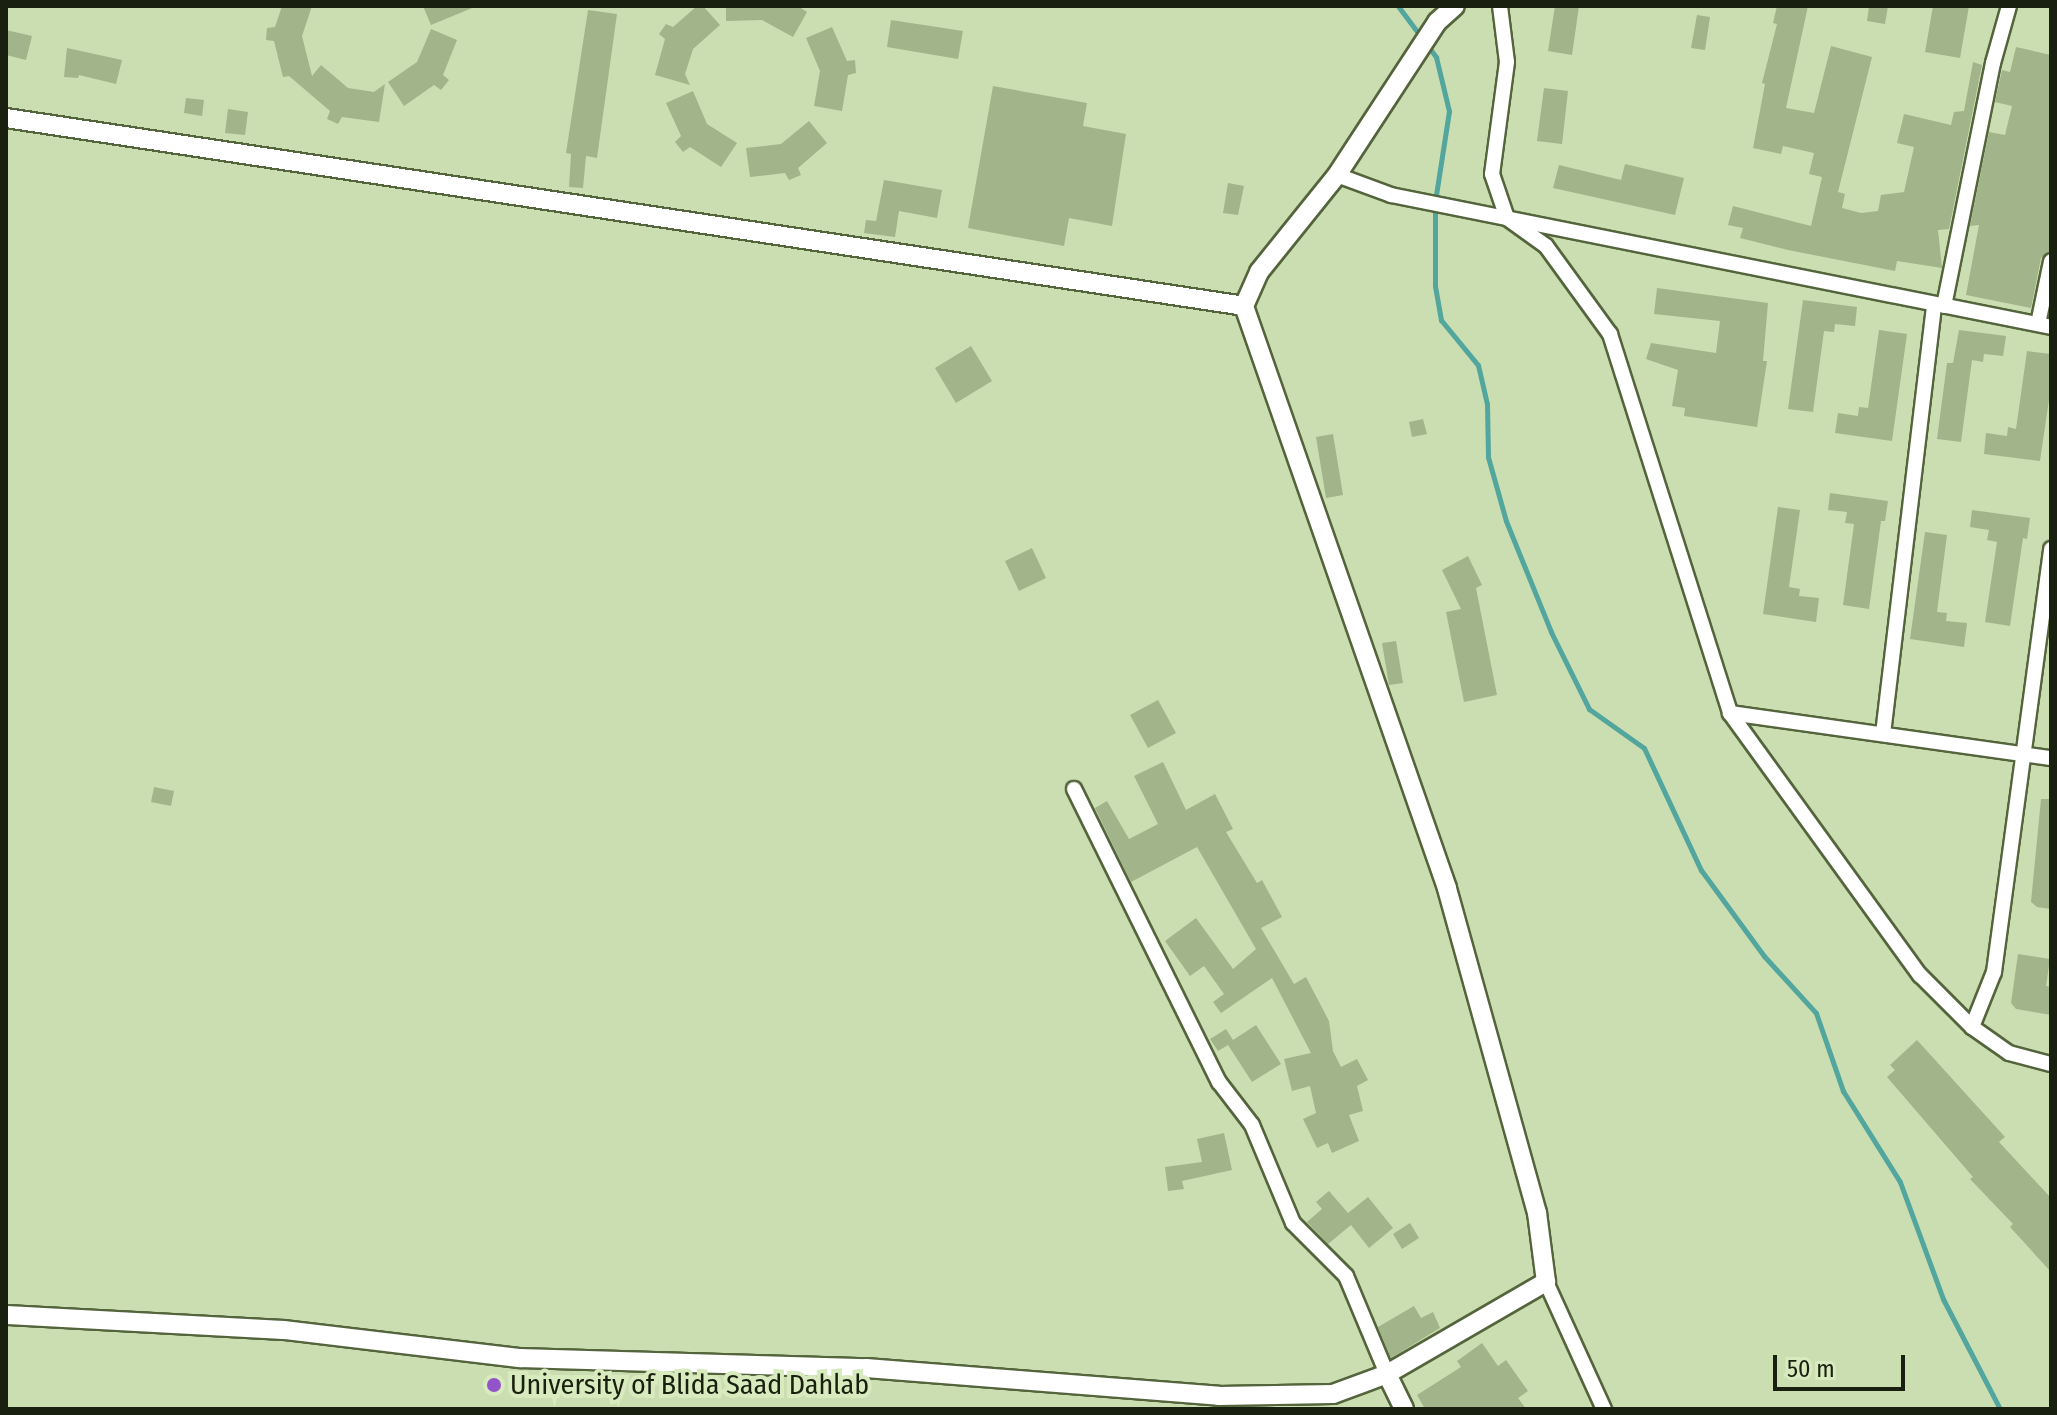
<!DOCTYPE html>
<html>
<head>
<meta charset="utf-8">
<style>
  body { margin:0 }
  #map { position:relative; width:2057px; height:1415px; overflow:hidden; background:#cbdeb1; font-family:"Fira Sans Condensed",sans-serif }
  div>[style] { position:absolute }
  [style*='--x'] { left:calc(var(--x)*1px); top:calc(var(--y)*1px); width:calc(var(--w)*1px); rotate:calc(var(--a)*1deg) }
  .stream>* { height:5px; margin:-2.5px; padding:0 2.5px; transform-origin:2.5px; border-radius:2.5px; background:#52a69e }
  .building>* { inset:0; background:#a2b489 }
  .roads { filter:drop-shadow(2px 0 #54643c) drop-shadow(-2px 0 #54643c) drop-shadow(0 2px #54643c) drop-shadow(0 -2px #54643c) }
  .minor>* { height:14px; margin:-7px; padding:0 7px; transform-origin:7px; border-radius:7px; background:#fff }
  .tertiary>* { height:18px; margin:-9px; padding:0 9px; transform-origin:9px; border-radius:9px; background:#fff }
  .dots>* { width:22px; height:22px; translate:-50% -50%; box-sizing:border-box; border:4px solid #d8ebbe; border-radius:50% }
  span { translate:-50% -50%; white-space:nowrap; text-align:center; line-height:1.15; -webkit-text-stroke:8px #d8ebbe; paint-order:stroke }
  .poi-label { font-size:28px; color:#19200f }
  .left { translate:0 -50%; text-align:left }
  .frame { position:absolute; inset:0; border:8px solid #19200f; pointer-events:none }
  .scale { position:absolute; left:1773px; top:1355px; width:132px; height:36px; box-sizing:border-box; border:4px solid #19200f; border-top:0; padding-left:10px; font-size:24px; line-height:28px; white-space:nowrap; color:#19200f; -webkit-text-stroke:6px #d8ebbe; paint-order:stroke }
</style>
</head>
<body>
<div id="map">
  <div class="stream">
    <i style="--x:1398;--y:6;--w:64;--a:53.3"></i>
    <i style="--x:1436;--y:57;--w:56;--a:76.5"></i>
    <i style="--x:1449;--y:111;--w:91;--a:98.8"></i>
    <i style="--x:1435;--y:201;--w:85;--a:90"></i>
    <i style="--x:1435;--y:286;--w:35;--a:80"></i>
    <i style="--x:1441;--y:320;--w:58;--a:50.6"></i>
    <i style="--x:1478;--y:365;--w:40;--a:77"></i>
    <i style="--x:1487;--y:404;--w:53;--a:88.9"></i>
    <i style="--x:1488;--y:457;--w:66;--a:74.3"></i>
    <i style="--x:1506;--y:521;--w:120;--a:67.9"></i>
    <i style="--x:1551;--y:632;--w:86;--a:63.7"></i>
    <i style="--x:1589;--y:709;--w:67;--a:35.3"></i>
    <i style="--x:1644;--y:748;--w:135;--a:65"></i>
    <i style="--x:1701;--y:870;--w:107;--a:53.8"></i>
    <i style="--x:1764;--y:956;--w:77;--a:47.6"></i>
    <i style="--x:1816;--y:1013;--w:83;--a:70.9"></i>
    <i style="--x:1843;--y:1091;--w:107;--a:57.9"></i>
    <i style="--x:1900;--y:1182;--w:125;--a:69.8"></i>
    <i style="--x:1943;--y:1299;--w:124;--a:62.6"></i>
  </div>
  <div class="building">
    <i style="clip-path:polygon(282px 6px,312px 6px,302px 36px,312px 76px,321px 65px,348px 88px,374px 92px,385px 84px,379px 122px,342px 117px,338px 124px,327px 119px,330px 111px,289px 76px,283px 77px,274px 41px,266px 40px,267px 28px,275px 27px)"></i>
    <i style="clip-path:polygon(423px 6px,477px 6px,431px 25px)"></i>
    <i style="clip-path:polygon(697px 6px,703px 6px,720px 25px,693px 49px,685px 74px,690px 85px,655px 75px,665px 39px,659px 34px,666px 24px,673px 27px)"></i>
    <i style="clip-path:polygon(726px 6px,798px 6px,807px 12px,793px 37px,762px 20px,726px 21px)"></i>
    <i style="clip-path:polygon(1555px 6px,1579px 6px,1572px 55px,1548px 51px)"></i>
    <i style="clip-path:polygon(1777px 6px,1808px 6px,1786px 108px,1814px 113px,1831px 46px,1872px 57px,1838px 192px,1845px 194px,1842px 208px,1861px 213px,1878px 211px,1881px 195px,1904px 192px,1914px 147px,1897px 143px,1904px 114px,1951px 125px,1954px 112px,1964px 111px,1973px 62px,1982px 65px,1949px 229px,1938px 230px,1942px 268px,1897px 261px,1895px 271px,1788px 250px,1740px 238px,1743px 228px,1728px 225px,1733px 206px,1811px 226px,1822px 177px,1809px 174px,1814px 153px,1783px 146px,1781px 154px,1753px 148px,1765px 84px,1762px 83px,1777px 24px,1773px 23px)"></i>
    <i style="clip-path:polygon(1869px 6px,1888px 6px,1885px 24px,1867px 21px)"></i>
    <i style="clip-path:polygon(1933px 6px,1969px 6px,1960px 58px,1925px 52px)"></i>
    <i style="clip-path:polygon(588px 10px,617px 14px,597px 158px,586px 156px,583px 188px,569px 187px,571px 154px,566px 153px)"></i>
    <i style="clip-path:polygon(1697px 15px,1710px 17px,1705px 50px,1691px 48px)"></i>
    <i style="clip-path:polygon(891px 20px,963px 31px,958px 59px,887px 47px)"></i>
    <i style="clip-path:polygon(832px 27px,847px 61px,855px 60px,856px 73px,848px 75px,842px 111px,814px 106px,820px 71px,806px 38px)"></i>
    <i style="clip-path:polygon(431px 29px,457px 40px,443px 75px,449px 80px,441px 90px,434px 85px,404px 106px,388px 82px,417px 62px)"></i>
    <i style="clip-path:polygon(6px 30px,32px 36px,26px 60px,6px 55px)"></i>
    <i style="clip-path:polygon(2016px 47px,2051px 55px,2051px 251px,2041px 258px,2031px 308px,1966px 295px,1979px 225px,1970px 226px,1989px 132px,2005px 135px,2012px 106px,1995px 102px,2002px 70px,2010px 72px)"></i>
    <i style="clip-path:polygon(67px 48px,122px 60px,116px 84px,79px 75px,78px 78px,64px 77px)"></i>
    <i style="clip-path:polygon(993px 86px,1087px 103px,1083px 126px,1126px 134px,1112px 226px,1069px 218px,1064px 246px,968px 228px)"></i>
    <i style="clip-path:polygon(1544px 88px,1568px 91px,1562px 144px,1537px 141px)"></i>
    <i style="clip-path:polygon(693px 91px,707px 124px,737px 143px,721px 167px,690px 147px,683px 152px,675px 142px,681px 136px,666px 103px)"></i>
    <i style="clip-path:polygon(186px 98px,204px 100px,202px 116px,184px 113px)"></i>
    <i style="clip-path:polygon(228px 109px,248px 112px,245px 135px,225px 133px)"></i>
    <i style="clip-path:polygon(809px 121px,827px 143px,798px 168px,801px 175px,789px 180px,785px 173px,750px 177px,746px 148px,781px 144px)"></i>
    <i style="clip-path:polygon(1625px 164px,1684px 178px,1675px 215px,1553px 188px,1559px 165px,1621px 180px)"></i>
    <i style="clip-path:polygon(884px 180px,942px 190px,937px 218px,899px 211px,895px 237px,864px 233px,866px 220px,876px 221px)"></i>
    <i style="clip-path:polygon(1228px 183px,1244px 186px,1238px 215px,1223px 213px)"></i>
    <i style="clip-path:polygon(1657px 288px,1768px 303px,1763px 361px,1767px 361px,1757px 427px,1684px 416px,1685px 408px,1672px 406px,1678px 370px,1646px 359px,1651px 343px,1716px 353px,1720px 321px,1654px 314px)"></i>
    <i style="clip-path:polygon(1803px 300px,1857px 307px,1855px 326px,1835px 324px,1834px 332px,1824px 331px,1813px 412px,1788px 409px)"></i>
    <i style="clip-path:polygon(1879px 330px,1907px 334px,1892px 441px,1835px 433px,1838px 413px,1858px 416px,1859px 407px,1868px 408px)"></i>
    <i style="clip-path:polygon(1959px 330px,2006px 336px,2003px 356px,1984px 354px,1983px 362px,1972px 360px,1961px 442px,1937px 439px,1947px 363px,1953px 363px)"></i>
    <i style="clip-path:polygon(971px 346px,992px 381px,956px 403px,935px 368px)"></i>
    <i style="clip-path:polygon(2027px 351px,2051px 354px,2051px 386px,2040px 461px,1984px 454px,1986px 433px,2007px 436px,2008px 427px,2016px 429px)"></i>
    <i style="clip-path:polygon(1423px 419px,1427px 434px,1412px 437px,1409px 422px)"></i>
    <i style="clip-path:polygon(1333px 434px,1343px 495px,1326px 498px,1316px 437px)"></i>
    <i style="clip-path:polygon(1830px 493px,1888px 501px,1885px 521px,1881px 521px,1869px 609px,1843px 605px,1854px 524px,1845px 523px,1847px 512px,1828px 510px)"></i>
    <i style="clip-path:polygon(1778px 507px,1800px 510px,1789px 587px,1800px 589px,1799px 596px,1819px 598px,1816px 622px,1763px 614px)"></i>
    <i style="clip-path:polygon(1972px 510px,2030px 518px,2027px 539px,2023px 538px,2010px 626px,1985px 622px,1997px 542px,1987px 540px,1989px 530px,1970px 527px)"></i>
    <i style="clip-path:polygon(1925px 532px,1947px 535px,1937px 612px,1947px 613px,1946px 621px,1967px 623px,1964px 647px,1910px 639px)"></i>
    <i style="clip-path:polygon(1032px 548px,1046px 578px,1019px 591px,1005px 561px)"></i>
    <i style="clip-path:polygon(1468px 556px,1482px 585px,1476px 588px,1497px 695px,1464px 702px,1446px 612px,1461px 609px,1442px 570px)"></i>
    <i style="clip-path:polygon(1396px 641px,1403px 683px,1389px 685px,1382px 643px)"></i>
    <i style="clip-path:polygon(1158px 700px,1176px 733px,1148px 748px,1130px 715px)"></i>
    <i style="clip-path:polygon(1163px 762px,1186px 810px,1215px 794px,1233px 829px,1226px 832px,1257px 883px,1262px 880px,1282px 917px,1261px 928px,1294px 984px,1306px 977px,1329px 1021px,1333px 1051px,1341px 1067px,1357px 1059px,1368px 1080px,1357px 1086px,1363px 1111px,1349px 1115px,1359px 1141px,1332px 1153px,1328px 1143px,1317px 1148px,1303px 1119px,1316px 1113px,1310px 1086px,1292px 1091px,1284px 1059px,1311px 1053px,1272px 978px,1221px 1013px,1213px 1002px,1224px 994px,1204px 966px,1190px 976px,1165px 941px,1196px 918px,1233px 969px,1256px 949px,1197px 847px,1131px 882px,1095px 808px,1107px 801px,1129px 839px,1158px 824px,1134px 776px)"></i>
    <i style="clip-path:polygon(154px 787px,174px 791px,171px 806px,151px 802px)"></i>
    <i style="clip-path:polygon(2041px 799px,2051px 799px,2051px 909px,2037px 907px,2031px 902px)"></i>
    <i style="clip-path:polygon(2018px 954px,2050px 959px,2046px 986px,2051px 987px,2051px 1015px,2016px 1009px,2011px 1003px)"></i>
    <i style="clip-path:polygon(1256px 1025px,1281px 1064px,1252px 1082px,1228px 1045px,1218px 1051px,1210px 1039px,1226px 1029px,1233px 1040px)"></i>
    <i style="clip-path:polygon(1917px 1040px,2005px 1137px,1999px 1142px,2051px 1198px,2051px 1272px,2010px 1227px,2013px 1224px,1970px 1179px,1973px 1177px,1887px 1077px,1895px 1070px,1890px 1065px)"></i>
    <i style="clip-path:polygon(1224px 1133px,1232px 1170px,1182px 1181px,1184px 1189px,1168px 1191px,1165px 1167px,1202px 1162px,1197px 1139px)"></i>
    <i style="clip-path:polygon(1329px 1191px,1348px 1213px,1368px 1197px,1393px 1228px,1369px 1248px,1351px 1225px,1328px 1244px,1307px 1222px,1322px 1209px,1316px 1202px)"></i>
    <i style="clip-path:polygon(1410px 1223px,1419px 1238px,1402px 1249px,1393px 1234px)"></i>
    <i style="clip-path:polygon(1414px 1306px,1421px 1318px,1433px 1312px,1440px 1328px,1391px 1358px,1378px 1327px)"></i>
    <i style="clip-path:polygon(1482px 1343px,1498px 1366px,1506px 1360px,1528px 1391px,1518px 1398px,1526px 1409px,1425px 1409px,1417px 1395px,1461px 1367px,1457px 1361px)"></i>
  </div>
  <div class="roads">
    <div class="minor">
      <i style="--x:1500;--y:6;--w:56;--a:82.9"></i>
      <i style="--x:1507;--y:62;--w:113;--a:97.6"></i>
      <i style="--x:1492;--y:174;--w:46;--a:71.2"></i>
      <i style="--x:1507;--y:218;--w:48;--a:35.7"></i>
      <i style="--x:1546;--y:246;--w:109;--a:54"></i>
      <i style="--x:1610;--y:334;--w:398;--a:72.4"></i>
      <i style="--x:1730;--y:713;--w:324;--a:54.1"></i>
      <i style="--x:1920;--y:975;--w:74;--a:45"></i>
      <i style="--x:1972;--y:1027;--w:45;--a:35.1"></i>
      <i style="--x:2009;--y:1053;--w:43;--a:14.7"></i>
      <i style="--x:1337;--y:175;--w:58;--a:20.3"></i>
      <i style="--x:1391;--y:195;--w:673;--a:11.31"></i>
      <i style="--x:1944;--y:306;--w:248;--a:-78.6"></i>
      <i style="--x:1993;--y:63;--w:59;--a:-74.3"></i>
      <i style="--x:2038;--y:324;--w:64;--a:-78.3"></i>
      <i style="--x:1730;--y:713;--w:324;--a:8"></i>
      <i style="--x:1883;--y:734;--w:433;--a:-83.2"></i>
      <i style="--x:1074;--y:789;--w:327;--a:63.7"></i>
      <i style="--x:1219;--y:1082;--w:54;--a:52.5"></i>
      <i style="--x:1252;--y:1125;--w:106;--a:67.3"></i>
      <i style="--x:1293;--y:1223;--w:75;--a:45"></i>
      <i style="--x:1346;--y:1276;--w:106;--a:67.3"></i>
      <i style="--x:1972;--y:1027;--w:59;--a:-68.2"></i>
      <i style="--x:1994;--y:972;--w:427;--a:-82.3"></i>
      <i style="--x:1546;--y:1282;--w:140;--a:65.5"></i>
    </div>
    <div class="tertiary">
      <i style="--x:6;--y:118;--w:1252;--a:8.63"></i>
      <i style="--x:6;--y:1315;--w:278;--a:3.1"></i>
      <i style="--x:284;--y:1330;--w:238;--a:6.8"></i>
      <i style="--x:520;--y:1358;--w:346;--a:1.7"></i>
      <i style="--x:866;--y:1368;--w:354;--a:4.5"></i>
      <i style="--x:1219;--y:1396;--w:114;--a:-1"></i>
      <i style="--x:1333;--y:1394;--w:58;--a:-20.3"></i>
      <i style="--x:1387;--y:1374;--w:39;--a:64"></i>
      <i style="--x:1387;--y:1374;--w:184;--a:-30.1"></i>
      <i style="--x:1546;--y:1282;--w:70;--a:-97.4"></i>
      <i style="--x:1537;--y:1213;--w:337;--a:-105.5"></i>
      <i style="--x:1447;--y:888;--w:616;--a:-109.23"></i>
      <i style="--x:1244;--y:306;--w:37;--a:-66"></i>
      <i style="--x:1259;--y:272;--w:124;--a:-51.2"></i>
      <i style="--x:1337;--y:175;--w:183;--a:-56.8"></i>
      <i style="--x:1437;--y:22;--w:24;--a:-42"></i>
    </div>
  </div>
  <div class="dots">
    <i style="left:494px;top:1385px;background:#9354ca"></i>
  </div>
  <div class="poi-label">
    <span class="left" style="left:510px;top:1385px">University of Blida Saad Dahlab</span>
  </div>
  <div class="frame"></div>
  <div class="scale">50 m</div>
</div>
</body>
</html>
